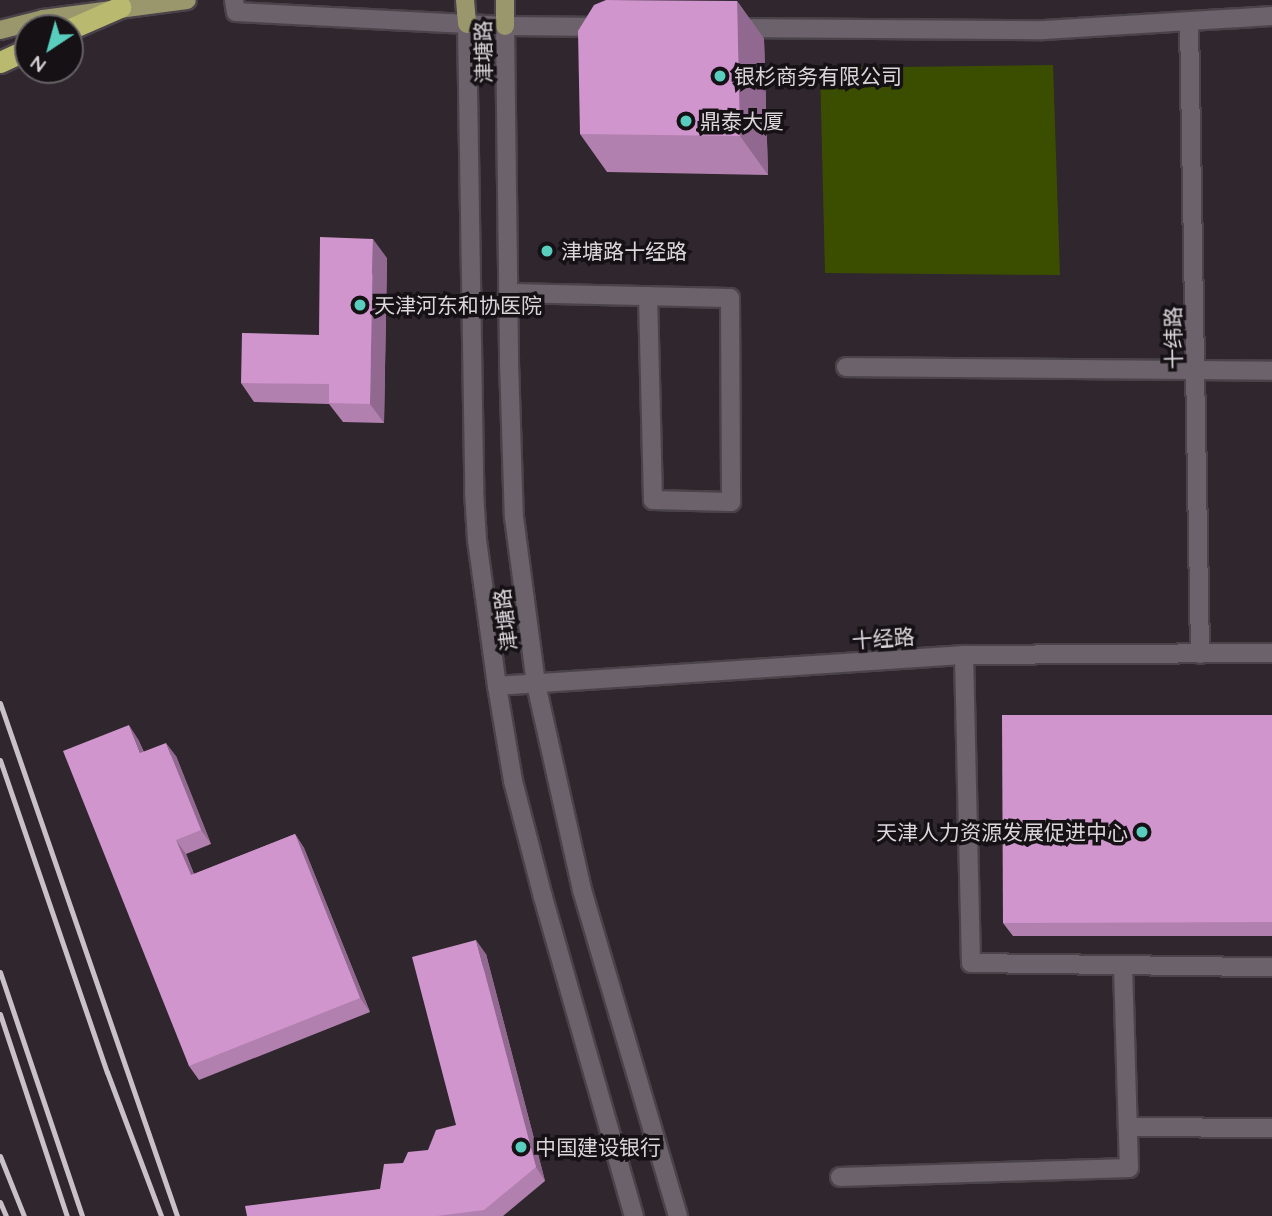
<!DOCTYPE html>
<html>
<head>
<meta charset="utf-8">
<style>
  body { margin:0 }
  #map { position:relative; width:1272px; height:1216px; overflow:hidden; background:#2f262e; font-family:Quicksand,"Noto Sans SC",sans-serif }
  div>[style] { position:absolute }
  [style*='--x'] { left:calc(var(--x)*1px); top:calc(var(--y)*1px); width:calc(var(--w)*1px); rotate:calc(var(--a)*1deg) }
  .green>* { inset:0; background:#3b4e00 }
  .roads { filter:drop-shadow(2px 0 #4a434a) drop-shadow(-2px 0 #4a434a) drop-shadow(0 2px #4a434a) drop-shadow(0 -2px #4a434a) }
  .street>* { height:18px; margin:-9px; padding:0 9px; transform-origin:9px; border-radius:9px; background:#6c626b }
  .secondary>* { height:18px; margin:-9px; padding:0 9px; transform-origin:9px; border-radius:9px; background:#6c626b }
  .primary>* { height:18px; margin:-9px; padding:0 9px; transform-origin:9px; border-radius:9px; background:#9a976d }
  .highway>* { height:21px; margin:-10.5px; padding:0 10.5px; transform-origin:10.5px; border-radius:10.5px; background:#b9ba6f }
  .rail>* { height:5px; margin:-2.5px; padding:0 2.5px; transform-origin:2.5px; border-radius:2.5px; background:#c8c2c7 }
  .wall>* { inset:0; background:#b280af }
  .shaded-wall>* { inset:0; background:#91688f }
  .building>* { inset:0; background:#cf95cc }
  .dots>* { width:19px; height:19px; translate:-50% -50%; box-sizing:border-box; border:4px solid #151114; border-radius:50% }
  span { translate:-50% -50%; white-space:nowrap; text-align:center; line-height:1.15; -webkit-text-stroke:7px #151114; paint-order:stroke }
  .street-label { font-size:21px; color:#dcd6db }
  .poi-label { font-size:21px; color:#dcd6db }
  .left { translate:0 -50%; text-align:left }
  .right { translate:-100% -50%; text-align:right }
  .north { position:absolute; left:14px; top:14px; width:70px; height:70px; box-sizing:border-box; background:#151114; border:2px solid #656064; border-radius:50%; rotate:216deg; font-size:19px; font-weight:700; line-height:28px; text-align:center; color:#dcd6db }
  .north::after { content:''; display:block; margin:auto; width:24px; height:32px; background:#59cebe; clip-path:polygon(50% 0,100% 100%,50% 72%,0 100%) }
</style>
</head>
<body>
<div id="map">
  <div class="green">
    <i style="clip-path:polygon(1053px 65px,1060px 275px,825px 273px,820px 68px)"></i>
  </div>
  <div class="roads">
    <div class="street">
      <i style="--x:1189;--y:22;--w:632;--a:89"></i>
      <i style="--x:509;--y:293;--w:221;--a:1.3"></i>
      <i style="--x:730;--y:298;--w:204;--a:89.7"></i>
      <i style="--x:731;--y:502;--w:78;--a:-178.5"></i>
      <i style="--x:653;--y:500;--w:204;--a:-91.4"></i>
      <i style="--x:846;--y:367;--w:426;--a:0.5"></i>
      <i style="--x:964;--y:655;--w:308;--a:88.7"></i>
      <i style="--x:971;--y:963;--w:301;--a:0.8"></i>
      <i style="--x:1128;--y:1127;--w:144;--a:0.4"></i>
      <i style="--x:840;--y:1177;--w:289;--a:-1.8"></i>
      <i style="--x:1129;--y:1168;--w:203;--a:-91.7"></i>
    </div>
    <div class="secondary">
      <i style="--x:234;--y:0;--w:12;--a:81"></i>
      <i style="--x:236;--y:12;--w:269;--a:3"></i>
      <i style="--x:505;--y:26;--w:99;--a:0.6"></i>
      <i style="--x:467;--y:24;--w:467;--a:89.1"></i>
      <i style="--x:474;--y:491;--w:49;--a:86.5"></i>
      <i style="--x:477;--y:540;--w:147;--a:82.2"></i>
      <i style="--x:497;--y:686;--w:96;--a:80.4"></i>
      <i style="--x:513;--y:781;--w:120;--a:75.5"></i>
      <i style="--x:543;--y:897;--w:332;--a:74.1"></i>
      <i style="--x:505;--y:26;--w:336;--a:89.3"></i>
      <i style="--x:509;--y:362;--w:155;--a:88.2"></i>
      <i style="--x:514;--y:517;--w:168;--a:82.5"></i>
      <i style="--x:536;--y:684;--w:211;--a:77.4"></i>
      <i style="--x:582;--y:890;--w:340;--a:73.6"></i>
      <i style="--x:733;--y:28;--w:311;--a:0.4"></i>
      <i style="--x:1044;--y:30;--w:228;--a:-3.5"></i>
      <i style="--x:497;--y:686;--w:468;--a:-3.8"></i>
      <i style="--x:964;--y:655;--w:308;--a:-0.4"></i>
    </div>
    <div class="primary">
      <i style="--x:465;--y:0;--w:24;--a:85"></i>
      <i style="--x:505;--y:0;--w:26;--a:90"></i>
      <i style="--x:0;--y:30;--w:44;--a:-14.3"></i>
      <i style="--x:43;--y:19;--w:145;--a:-7.5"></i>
    </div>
    <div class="highway">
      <i style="--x:70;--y:29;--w:55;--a:-23.7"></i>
      <i style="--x:0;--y:62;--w:31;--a:-25"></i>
    </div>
  </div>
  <div class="rail">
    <i style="--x:0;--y:703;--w:543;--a:70.96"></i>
    <i style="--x:0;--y:760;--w:330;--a:71.1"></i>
    <i style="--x:107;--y:1072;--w:154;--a:69.4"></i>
    <i style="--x:0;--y:972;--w:257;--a:71.4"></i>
    <i style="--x:0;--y:1014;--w:213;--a:71.7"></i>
    <i style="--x:0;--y:1156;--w:65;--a:68.2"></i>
    <i style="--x:0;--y:1202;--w:15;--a:67"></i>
  </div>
  <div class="wall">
    <i style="clip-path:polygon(737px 1px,764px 39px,768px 175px,607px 172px,580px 134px)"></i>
    <i style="clip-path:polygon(387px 258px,384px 423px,343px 422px,329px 404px,254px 402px,241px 383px,319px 335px)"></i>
    <i style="clip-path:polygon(1272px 715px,1272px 936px,1013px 936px,1003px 923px)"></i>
    <i style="clip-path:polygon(138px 739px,144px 752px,176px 756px,211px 844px,186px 854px,194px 874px,295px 834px,304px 848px,370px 1012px,199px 1080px,189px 1066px)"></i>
    <i style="clip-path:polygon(486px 954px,545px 1181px,503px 1216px,247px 1216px,380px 1189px,403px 1163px,428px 1150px,456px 1125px)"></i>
  </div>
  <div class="shaded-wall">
    <i style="clip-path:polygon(737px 1px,764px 39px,768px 175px,740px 136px)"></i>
    <i style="clip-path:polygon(373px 239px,387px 258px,384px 423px,370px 404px)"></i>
    <i style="clip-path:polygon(129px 725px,138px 739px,150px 767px,140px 753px)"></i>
    <i style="clip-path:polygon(166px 743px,176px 756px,211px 844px,201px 830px)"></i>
    <i style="clip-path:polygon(295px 834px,304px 848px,370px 1012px,360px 998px)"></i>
    <i style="clip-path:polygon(176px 840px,186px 854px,200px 889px,191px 875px)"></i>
    <i style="clip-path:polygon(476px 940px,486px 954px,545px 1181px,536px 1167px)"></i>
  </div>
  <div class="building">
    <i style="clip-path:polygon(606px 0,737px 1px,740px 136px,580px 134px,578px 31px,594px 5px)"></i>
    <i style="clip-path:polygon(320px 237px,373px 239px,370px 404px,329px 403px,329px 384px,241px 383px,242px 333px,319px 335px)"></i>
    <i style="clip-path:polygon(1002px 715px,1272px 715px,1272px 922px,1003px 923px)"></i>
    <i style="clip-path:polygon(129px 725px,140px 753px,166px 743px,201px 830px,176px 840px,191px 875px,295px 834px,360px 998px,189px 1066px,63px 751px)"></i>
    <i style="clip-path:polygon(476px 940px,536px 1167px,484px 1210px,437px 1216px,247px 1216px,245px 1206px,380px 1189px,384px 1164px,403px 1163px,408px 1152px,428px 1150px,436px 1130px,456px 1125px,412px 957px)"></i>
  </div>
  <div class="dots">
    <i style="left:720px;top:76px;background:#59cebe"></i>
    <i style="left:686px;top:121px;background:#59cebe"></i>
    <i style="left:547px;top:251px;background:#59cebe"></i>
    <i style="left:360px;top:305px;background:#59cebe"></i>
    <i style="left:1142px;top:832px;background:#59cebe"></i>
    <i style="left:521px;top:1147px;background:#59cebe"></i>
  </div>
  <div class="street-label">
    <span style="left:483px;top:52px;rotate:-91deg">津塘路</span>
    <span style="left:1173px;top:338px;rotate:-91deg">十纬路</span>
    <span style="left:505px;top:620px;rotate:-97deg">津塘路</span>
    <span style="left:883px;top:638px;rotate:-4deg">十经路</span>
  </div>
  <div class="poi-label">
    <span class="left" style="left:734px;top:76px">银杉商务有限公司</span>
    <span class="left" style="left:700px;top:121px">鼎泰大厦</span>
    <span class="left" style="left:561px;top:251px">津塘路十经路</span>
    <span class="left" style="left:374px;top:305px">天津河东和协医院</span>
    <span class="right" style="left:1128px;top:832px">天津人力资源发展促进中心</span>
    <span class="left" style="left:535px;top:1147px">中国建设银行</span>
  </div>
  <div class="north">N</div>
</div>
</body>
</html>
